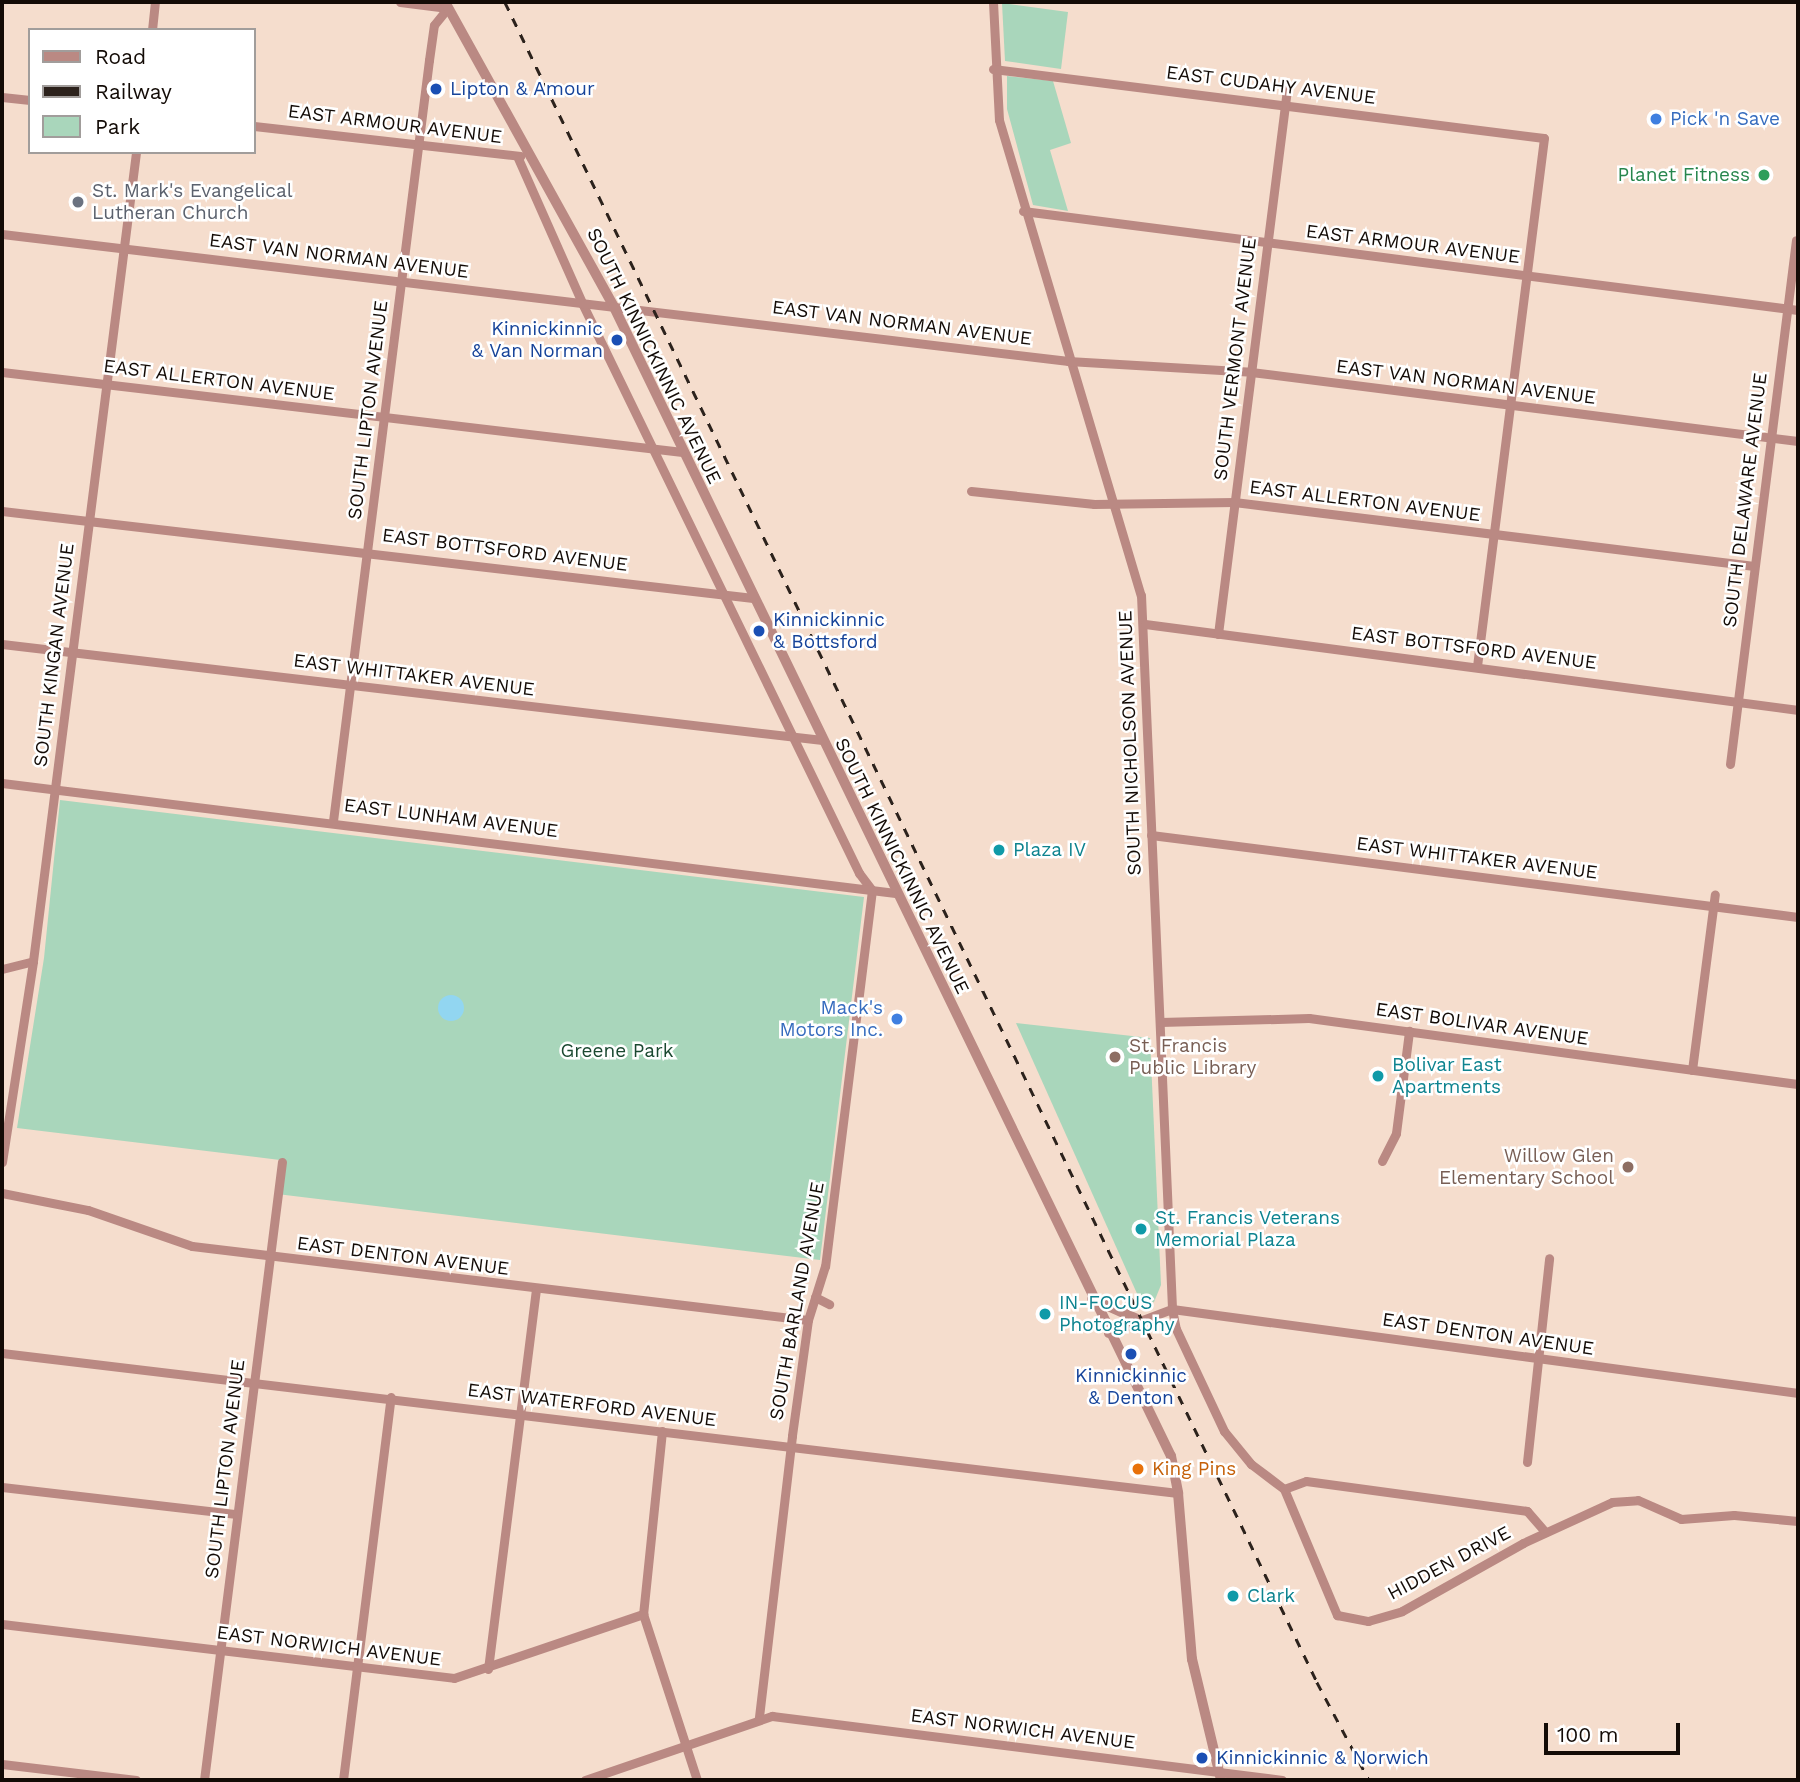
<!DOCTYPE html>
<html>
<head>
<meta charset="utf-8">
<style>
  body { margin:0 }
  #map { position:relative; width:1800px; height:1782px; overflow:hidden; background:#f5ddcd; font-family:"Work Sans",sans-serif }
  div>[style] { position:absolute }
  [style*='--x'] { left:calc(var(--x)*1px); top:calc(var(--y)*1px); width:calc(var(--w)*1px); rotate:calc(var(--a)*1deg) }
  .green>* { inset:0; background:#a9d6bb }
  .water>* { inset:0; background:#92d6f1 }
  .round { border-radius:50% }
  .minor>* { height:9px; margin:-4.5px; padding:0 4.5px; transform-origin:4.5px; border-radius:4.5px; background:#ba8983 }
  .tertiary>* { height:10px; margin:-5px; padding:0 5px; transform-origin:5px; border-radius:5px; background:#ba8983 }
  .rail>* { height:2.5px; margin-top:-1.25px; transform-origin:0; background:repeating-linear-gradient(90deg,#2c221c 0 9px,transparent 0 18px) }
  .dots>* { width:19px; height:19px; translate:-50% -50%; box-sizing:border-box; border:4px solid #fff; border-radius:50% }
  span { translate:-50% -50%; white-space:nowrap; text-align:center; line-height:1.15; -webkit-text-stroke:5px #fff; paint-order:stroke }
  .street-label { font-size:19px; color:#130b06 }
  .transit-label { font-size:19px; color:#164399 }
  .left { translate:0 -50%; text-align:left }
  .right { translate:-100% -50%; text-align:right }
  .shop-label { font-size:19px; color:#366cbe }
  .leisure-label { font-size:19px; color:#27864d }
  .worship-label { font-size:19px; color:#5b616d }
  .culture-label { font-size:19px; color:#0d838f }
  .education-label { font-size:19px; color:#785e54 }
  .park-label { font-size:19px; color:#1a4830 }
  .food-label { font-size:19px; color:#c56008 }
  .frame { position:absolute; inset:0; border:4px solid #130b06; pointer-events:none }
  .legend { position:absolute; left:28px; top:28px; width:228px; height:126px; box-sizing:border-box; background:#fff; border:2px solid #a19d9b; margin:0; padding:9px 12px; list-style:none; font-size:21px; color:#130b06 }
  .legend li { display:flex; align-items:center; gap:14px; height:35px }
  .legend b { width:35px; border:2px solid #a19d9b }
  .scale { position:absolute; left:1544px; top:1723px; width:136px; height:32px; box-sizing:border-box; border:4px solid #130b06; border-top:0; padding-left:9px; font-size:21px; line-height:24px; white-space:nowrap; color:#130b06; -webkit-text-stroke:5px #fff; paint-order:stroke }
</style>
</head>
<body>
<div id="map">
  <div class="green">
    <i style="clip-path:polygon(1002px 3px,1068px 12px,1061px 69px,1005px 61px)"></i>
    <i style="clip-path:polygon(1007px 76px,1053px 81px,1071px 143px,1050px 150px,1068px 211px,1033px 205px,1007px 109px)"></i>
    <i style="clip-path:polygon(60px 800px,864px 897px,820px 1260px,277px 1194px,280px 1160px,17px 1128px,44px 958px)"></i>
    <i style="clip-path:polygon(1016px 1023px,1150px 1038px,1161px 1285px,1154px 1302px,1143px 1307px)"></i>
  </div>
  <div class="water">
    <i class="round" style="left:438px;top:995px;width:26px;height:26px"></i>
  </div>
  <div class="minor">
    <i style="--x:400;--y:2;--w:48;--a:7.1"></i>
    <i style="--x:993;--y:2;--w:118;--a:87.1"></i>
    <i style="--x:999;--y:120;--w:496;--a:73.4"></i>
    <i style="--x:1141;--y:595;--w:715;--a:87.51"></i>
    <i style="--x:1172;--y:1309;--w:20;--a:79"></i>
    <i style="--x:1176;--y:1329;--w:113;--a:64.8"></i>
    <i style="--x:1224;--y:1431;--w:43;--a:50.7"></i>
    <i style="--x:1251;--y:1464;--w:41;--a:37.1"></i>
    <i style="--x:1284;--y:1489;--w:137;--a:67.2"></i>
    <i style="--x:1337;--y:1615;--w:32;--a:11"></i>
    <i style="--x:1368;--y:1621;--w:35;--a:-16"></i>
    <i style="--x:1402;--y:1611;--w:139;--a:-29.3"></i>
    <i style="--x:1523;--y:1543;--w:98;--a:-24.7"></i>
    <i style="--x:1612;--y:1502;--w:26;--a:-4"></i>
    <i style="--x:1638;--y:1500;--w:47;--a:23.8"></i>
    <i style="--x:1681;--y:1519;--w:53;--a:-4.3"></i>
    <i style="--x:1734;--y:1515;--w:64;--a:5.4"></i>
    <i style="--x:152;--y:30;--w:28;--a:-84"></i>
    <i style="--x:993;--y:69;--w:555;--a:7.14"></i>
    <i style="--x:1544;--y:138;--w:532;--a:97.23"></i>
    <i style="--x:2;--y:97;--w:28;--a:6"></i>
    <i style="--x:254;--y:126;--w:268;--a:6.4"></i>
    <i style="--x:517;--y:156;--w:161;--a:66.1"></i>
    <i style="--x:582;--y:303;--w:634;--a:64.08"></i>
    <i style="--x:859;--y:873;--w:21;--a:53"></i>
    <i style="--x:872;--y:890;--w:379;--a:97.1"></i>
    <i style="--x:825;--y:1266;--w:57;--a:107.5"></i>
    <i style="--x:808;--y:1320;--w:117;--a:97.9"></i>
    <i style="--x:792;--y:1436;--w:284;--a:96.7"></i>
    <i style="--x:1023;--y:211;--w:781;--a:7.28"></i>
    <i style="--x:2;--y:234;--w:1074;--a:6.79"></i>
    <i style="--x:1068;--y:361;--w:183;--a:3.4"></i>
    <i style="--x:1251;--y:372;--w:551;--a:7.19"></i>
    <i style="--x:2;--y:372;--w:685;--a:6.71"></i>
    <i style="--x:971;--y:491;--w:124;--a:6"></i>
    <i style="--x:1094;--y:504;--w:140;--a:-0.8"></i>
    <i style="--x:1234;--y:502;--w:524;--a:7.02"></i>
    <i style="--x:2;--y:511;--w:756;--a:6.61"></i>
    <i style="--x:1145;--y:624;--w:659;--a:7.5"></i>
    <i style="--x:1218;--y:634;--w:549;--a:-82.78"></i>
    <i style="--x:2;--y:644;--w:826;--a:6.68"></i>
    <i style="--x:1730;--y:764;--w:528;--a:-82.82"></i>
    <i style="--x:2;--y:783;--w:900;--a:7.02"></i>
    <i style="--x:333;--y:821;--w:767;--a:-82.81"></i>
    <i style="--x:429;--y:60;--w:35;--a:-82"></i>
    <i style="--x:434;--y:25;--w:22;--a:-51"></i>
    <i style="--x:1151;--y:835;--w:652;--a:7.22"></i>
    <i style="--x:2;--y:969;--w:32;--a:-14"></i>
    <i style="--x:1160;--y:1022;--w:149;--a:-1.5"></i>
    <i style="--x:1309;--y:1018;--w:493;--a:7.7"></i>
    <i style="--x:1692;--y:1070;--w:177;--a:-82.6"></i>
    <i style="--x:1382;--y:1161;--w:31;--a:-63"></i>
    <i style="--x:1396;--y:1133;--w:103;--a:-82.7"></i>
    <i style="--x:2;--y:1162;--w:203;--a:-81.2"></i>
    <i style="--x:33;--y:961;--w:816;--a:-82.74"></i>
    <i style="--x:2;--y:1193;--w:88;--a:11.2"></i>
    <i style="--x:88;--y:1210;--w:110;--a:19.1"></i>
    <i style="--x:192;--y:1246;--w:620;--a:6.85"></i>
    <i style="--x:815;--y:1297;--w:16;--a:27"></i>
    <i style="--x:1108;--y:1333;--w:68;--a:-20.6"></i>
    <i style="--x:1172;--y:1309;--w:632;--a:7.64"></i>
    <i style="--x:2;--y:1353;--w:1184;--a:6.79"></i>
    <i style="--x:662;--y:1431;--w:184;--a:95.9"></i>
    <i style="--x:643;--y:1614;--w:175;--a:72"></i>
    <i style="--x:1527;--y:1462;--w:205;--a:-83.8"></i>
    <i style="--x:2;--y:1487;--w:236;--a:6.6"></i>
    <i style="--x:1284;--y:1489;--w:23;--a:-20"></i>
    <i style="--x:1306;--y:1481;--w:223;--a:7.7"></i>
    <i style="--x:1527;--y:1511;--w:28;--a:49"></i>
    <i style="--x:2;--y:1624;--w:455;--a:6.8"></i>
    <i style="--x:454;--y:1678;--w:200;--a:-18.7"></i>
    <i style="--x:488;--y:1669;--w:382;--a:-82.8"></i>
    <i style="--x:2;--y:1764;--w:135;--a:6.8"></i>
    <i style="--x:204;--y:1780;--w:623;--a:-82.81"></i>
    <i style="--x:343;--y:1780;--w:386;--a:-82.9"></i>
    <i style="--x:585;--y:1780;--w:198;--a:-18.9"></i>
    <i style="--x:772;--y:1716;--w:514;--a:7.15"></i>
  </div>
  <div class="tertiary">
    <i style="--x:445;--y:2;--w:349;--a:61"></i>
    <i style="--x:614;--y:307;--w:1277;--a:64.14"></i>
    <i style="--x:1171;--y:1456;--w:38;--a:79"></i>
    <i style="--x:1178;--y:1493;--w:167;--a:85.2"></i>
    <i style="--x:1192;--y:1659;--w:124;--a:76.5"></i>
    <i style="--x:1092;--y:1299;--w:49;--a:24"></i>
  </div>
  <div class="rail">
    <i style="--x:505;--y:2;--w:1866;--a:64.2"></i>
    <i style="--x:1317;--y:1682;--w:111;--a:62"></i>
  </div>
  <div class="dots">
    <i style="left:436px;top:89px;background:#1a4fb4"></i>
    <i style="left:1656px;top:119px;background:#3f7fe0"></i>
    <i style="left:1764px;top:175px;background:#2e9e5b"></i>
    <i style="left:78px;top:202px;background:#6b7280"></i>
    <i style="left:617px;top:340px;background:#1a4fb4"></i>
    <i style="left:759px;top:631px;background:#1a4fb4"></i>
    <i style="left:999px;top:850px;background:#0f9aa8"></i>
    <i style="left:897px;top:1019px;background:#3f7fe0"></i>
    <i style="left:1115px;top:1057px;background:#8d6e63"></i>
    <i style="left:1378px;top:1076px;background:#0f9aa8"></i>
    <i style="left:1628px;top:1167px;background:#8d6e63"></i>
    <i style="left:1141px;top:1229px;background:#0f9aa8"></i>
    <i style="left:1045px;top:1314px;background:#0f9aa8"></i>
    <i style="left:1131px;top:1354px;background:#1a4fb4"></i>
    <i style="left:1138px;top:1469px;background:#e8710a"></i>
    <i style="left:1233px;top:1596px;background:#0f9aa8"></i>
    <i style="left:1202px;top:1758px;background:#1a4fb4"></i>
  </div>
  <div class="street-label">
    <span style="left:1271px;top:85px;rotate:7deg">EAST CUDAHY AVENUE</span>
    <span style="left:395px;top:124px;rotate:7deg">EAST ARMOUR AVENUE</span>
    <span style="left:1413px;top:244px;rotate:7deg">EAST ARMOUR AVENUE</span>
    <span style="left:339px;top:256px;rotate:7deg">EAST VAN NORMAN AVENUE</span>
    <span style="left:902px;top:323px;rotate:7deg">EAST VAN NORMAN AVENUE</span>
    <span style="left:654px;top:356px;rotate:64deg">SOUTH KINNICKINNIC AVENUE</span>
    <span style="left:1235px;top:359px;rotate:-83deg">SOUTH VERMONT AVENUE</span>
    <span style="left:219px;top:380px;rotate:7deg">EAST ALLERTON AVENUE</span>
    <span style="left:1466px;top:382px;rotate:7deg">EAST VAN NORMAN AVENUE</span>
    <span style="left:368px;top:410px;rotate:-83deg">SOUTH LIPTON AVENUE</span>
    <span style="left:1745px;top:500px;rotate:-83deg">SOUTH DELAWARE AVENUE</span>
    <span style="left:1365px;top:501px;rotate:7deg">EAST ALLERTON AVENUE</span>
    <span style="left:505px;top:550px;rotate:7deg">EAST BOTTSFORD AVENUE</span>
    <span style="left:1474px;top:648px;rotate:7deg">EAST BOTTSFORD AVENUE</span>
    <span style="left:54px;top:655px;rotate:-83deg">SOUTH KINGAN AVENUE</span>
    <span style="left:414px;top:675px;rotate:7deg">EAST WHITTAKER AVENUE</span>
    <span style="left:1130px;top:743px;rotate:-92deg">SOUTH NICHOLSON AVENUE</span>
    <span style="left:451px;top:818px;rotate:7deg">EAST LUNHAM AVENUE</span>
    <span style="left:1477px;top:858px;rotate:7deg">EAST WHITTAKER AVENUE</span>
    <span style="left:902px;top:866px;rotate:64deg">SOUTH KINNICKINNIC AVENUE</span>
    <span style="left:1482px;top:1024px;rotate:8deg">EAST BOLIVAR AVENUE</span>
    <span style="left:403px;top:1256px;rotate:7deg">EAST DENTON AVENUE</span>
    <span style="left:797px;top:1301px;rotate:-80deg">SOUTH BARLAND AVENUE</span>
    <span style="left:1488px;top:1334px;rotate:8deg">EAST DENTON AVENUE</span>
    <span style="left:592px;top:1405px;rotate:7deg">EAST WATERFORD AVENUE</span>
    <span style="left:225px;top:1469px;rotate:-83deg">SOUTH LIPTON AVENUE</span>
    <span style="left:1449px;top:1563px;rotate:-28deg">HIDDEN DRIVE</span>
    <span style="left:329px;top:1646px;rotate:7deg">EAST NORWICH AVENUE</span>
    <span style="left:1023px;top:1729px;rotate:7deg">EAST NORWICH AVENUE</span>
  </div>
  <div class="transit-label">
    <span class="left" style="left:450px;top:89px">Lipton &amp; Amour</span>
    <span class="right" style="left:603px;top:340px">Kinnickinnic<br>&amp; Van Norman</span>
    <span class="left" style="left:773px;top:631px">Kinnickinnic<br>&amp; Bottsford</span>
    <span style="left:1131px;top:1387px">Kinnickinnic<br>&amp; Denton</span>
    <span class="left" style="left:1216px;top:1758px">Kinnickinnic &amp; Norwich</span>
  </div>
  <div class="shop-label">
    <span class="left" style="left:1670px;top:119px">Pick 'n Save</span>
    <span class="right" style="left:883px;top:1019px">Mack's<br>Motors Inc.</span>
  </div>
  <div class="leisure-label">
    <span class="right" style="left:1750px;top:175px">Planet Fitness</span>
  </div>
  <div class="worship-label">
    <span class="left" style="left:92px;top:202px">St. Mark's Evangelical<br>Lutheran Church</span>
  </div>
  <div class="culture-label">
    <span class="left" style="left:1013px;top:850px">Plaza IV</span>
    <span class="left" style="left:1392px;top:1076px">Bolivar East<br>Apartments</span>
    <span class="left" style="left:1155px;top:1229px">St. Francis Veterans<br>Memorial Plaza</span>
    <span class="left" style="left:1059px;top:1314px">IN-FOCUS<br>Photography</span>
    <span class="left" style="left:1247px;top:1596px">Clark</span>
  </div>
  <div class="education-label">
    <span class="left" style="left:1129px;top:1057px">St. Francis<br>Public Library</span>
    <span class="right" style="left:1614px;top:1167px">Willow Glen<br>Elementary School</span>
  </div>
  <div class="park-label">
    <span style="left:617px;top:1051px">Greene Park</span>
  </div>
  <div class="food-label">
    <span class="left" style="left:1152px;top:1469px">King Pins</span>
  </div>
  <div class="frame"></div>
  <ul class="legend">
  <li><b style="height:9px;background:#ba8983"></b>Road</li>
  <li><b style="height:9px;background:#2c221c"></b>Railway</li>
  <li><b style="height:19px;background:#a9d6bb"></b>Park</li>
  </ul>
  <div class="scale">100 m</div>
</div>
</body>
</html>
